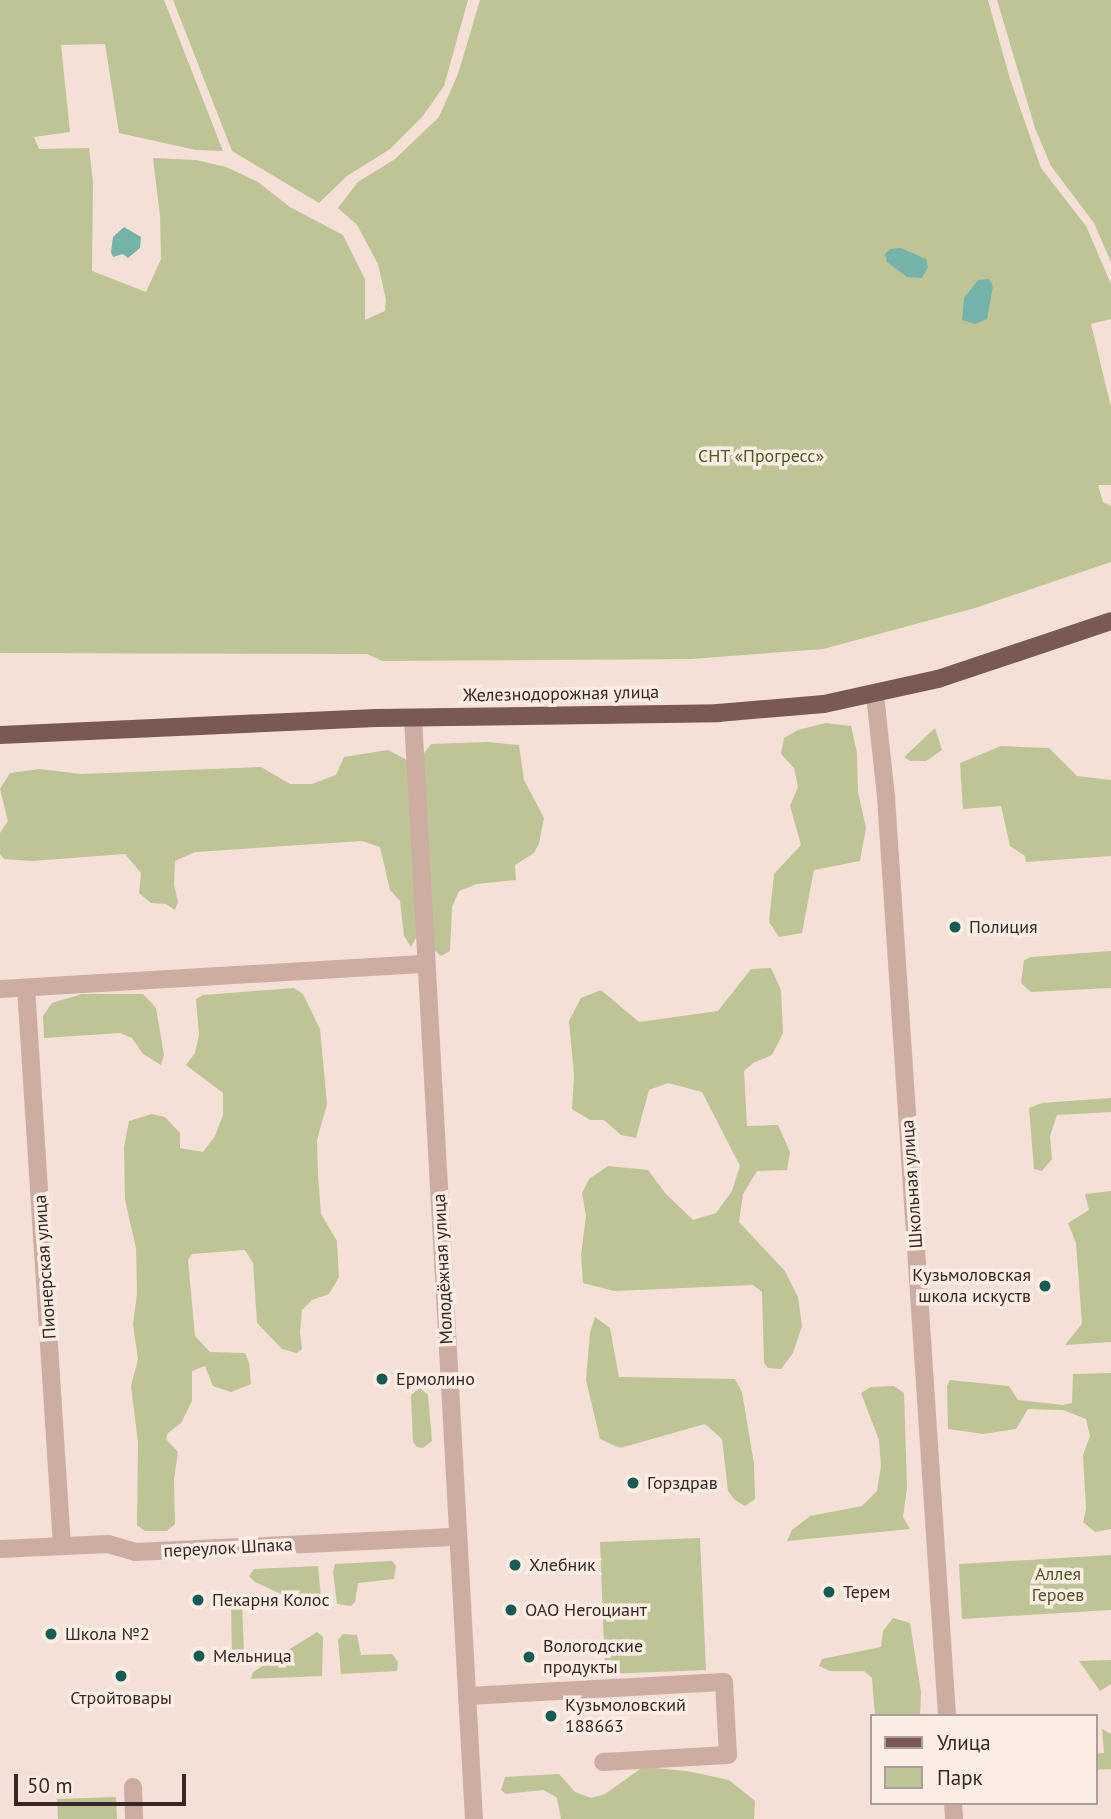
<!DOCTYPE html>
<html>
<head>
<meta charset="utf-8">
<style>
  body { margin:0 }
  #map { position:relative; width:1111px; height:1819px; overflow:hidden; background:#f4e0d7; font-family:"PT Sans",sans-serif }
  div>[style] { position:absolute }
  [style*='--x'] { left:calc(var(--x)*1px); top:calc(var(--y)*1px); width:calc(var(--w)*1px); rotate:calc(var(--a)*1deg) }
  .green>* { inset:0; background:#bec496 }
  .water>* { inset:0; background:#74b3a9 }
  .minor>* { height:18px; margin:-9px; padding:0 9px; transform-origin:9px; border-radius:9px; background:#cdada2 }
  .major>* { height:18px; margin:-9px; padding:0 9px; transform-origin:9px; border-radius:9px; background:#7a5955 }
  .dots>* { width:19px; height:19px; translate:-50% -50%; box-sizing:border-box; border:4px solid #fbece4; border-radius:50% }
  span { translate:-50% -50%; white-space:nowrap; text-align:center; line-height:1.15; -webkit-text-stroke:7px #fbece4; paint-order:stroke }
  .park-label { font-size:18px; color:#505727 }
  .street-label { font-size:18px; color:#372725 }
  .poi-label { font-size:18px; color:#372725 }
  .left { translate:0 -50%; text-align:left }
  .right { translate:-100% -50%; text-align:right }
  .legend { position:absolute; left:870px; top:1714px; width:228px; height:91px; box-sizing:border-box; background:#fbece4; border:2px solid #ad9d98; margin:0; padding:9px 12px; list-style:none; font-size:21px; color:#372725 }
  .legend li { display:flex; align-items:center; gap:14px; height:35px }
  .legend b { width:35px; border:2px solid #ad9d98 }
  .scale { position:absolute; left:14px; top:1774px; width:172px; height:32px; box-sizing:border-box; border:4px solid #372725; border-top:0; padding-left:9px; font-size:21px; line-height:24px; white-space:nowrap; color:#372725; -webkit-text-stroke:5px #fbece4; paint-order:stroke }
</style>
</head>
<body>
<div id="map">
  <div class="green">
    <i style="clip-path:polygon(0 0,164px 0,223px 151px,196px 150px,119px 133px,105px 44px,61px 45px,70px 132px,34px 137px,39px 149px,89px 148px,93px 182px,92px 271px,146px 292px,161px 259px,160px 216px,153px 158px,196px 160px,226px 167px,258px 182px,290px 207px,343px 235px,365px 279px,365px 320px,385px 311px,386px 300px,378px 264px,357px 225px,338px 208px,358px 182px,395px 159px,439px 117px,458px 74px,480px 0,988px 0,1010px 79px,1041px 168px,1086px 226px,1111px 284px,1111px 319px,1091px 324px,1111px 407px,1111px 485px,1098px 485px,1103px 502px,1111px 506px,1111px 562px,975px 608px,823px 649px,691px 659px,382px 661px,367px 654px,0 653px)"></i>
    <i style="clip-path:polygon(173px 0,468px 0,444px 86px,422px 117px,390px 149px,347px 176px,319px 203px,232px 151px)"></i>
    <i style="clip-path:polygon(997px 0,1111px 0,1111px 262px,1094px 223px,1051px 166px,1035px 128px)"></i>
    <i style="clip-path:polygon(826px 723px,851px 726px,857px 753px,858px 792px,866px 828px,860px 861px,814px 870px,802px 933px,779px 937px,769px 922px,774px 874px,801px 845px,790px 806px,798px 787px,794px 768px,781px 754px,784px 738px,798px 730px)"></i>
    <i style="clip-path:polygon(935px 728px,942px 750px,926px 761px,910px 761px,904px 757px)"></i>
    <i style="clip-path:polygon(487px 742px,519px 745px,524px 780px,544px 818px,539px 843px,534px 853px,515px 865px,516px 880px,477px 884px,459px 891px,452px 907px,450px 951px,441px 956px,432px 948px,421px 757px,431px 744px)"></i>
    <i style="clip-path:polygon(1001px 746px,1049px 748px,1077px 776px,1111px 780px,1111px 856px,1026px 862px,1025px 856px,1010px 846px,1001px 806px,963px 809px,960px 763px)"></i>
    <i style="clip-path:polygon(388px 750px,407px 760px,417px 936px,411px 947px,404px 936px,400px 901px,390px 890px,380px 847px,362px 841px,195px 852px,175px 861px,174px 884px,178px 902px,175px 910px,166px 904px,151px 903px,139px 893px,141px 873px,125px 854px,32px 861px,4px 859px,0 854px,0 833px,8px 821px,0 789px,10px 773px,40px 769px,81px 774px,261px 767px,290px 784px,312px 784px,336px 775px,344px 757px)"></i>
    <i style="clip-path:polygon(1111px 951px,1111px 988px,1031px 992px,1021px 983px,1024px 960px,1031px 957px)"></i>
    <i style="clip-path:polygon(771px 968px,781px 990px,783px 1033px,772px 1055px,753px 1063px,744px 1071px,747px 1126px,778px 1125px,790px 1152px,787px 1170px,757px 1171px,743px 1194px,739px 1222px,785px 1271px,798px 1297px,802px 1326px,793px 1353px,781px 1369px,768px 1368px,764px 1363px,762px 1292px,753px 1285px,614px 1291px,583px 1283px,581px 1255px,586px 1216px,582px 1193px,589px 1179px,608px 1166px,648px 1170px,666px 1194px,693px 1220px,716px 1213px,732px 1191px,740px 1166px,702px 1092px,668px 1083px,649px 1090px,636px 1138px,621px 1135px,604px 1120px,590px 1120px,572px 1109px,574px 1075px,569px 1021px,581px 998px,601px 990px,639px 1022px,718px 1011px,751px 969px)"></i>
    <i style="clip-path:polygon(294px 988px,303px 994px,320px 1029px,327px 1104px,317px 1140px,318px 1176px,321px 1214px,337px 1241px,339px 1277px,329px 1294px,312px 1300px,302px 1310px,300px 1332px,302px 1349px,297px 1353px,282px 1349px,257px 1323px,253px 1263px,245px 1250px,192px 1254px,188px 1260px,195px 1336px,210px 1352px,245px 1353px,249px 1363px,251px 1384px,231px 1392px,213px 1386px,205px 1366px,192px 1371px,192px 1401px,181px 1423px,168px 1433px,166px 1439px,178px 1452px,174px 1479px,175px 1524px,167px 1531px,145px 1531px,137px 1525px,138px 1442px,131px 1386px,138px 1359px,133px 1324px,137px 1294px,136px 1248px,125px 1200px,124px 1147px,129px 1121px,152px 1114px,165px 1117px,180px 1133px,180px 1148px,203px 1152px,215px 1136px,223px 1115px,223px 1093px,186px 1065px,195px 1053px,199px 1035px,196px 999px,203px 995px)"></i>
    <i style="clip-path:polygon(82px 994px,143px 994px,156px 1008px,164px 1055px,161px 1065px,143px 1054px,132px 1038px,120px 1033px,44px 1038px,43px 1016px,52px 1003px)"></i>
    <i style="clip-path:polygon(1111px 1098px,1111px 1112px,1057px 1115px,1050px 1136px,1052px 1159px,1042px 1171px,1034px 1169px,1029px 1108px,1042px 1103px)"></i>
    <i style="clip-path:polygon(1111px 1191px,1111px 1342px,1065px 1345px,1082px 1324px,1076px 1243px,1068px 1223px,1089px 1210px,1085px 1194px)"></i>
    <i style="clip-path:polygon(595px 1317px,610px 1328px,619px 1377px,735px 1379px,742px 1392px,754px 1464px,755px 1499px,745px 1506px,735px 1500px,728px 1491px,722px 1439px,705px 1424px,620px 1448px,600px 1439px,586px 1380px,590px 1332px)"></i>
    <i style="clip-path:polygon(1111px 1373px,1111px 1529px,1095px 1532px,1083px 1522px,1086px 1509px,1083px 1455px,1090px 1436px,1086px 1419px,1063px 1410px,1028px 1409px,1016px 1429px,983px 1434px,948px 1429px,947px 1386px,950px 1380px,1009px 1386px,1018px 1400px,1063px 1405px,1072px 1403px,1073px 1374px)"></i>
    <i style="clip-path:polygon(894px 1386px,904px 1393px,907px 1488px,903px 1517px,910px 1529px,787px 1541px,792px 1530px,810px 1516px,862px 1506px,877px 1491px,881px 1466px,879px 1440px,861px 1393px,871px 1387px)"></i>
    <i style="clip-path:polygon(420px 1388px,428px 1395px,432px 1441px,423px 1448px,417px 1447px,413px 1442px,411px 1395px)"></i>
    <i style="clip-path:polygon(700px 1538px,706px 1670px,605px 1674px,600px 1542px)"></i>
    <i style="clip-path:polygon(1111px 1555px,1111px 1610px,962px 1619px,959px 1564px)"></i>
    <i style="clip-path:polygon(392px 1561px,396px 1566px,394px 1579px,358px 1583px,355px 1602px,351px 1606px,337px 1604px,333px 1572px,335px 1564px)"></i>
    <i style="clip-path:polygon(318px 1566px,321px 1597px,316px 1610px,255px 1582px,249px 1576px,254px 1569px)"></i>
    <i style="clip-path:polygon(236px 1595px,242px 1601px,244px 1654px,239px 1661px,232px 1655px,231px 1601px)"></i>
    <i style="clip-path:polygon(893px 1618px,910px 1623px,921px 1692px,920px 1716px,875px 1716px,872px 1678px,864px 1671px,830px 1671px,819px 1666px,822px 1659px,881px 1647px,883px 1631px)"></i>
    <i style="clip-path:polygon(317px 1632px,323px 1637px,322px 1676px,251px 1679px,253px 1672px)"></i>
    <i style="clip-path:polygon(343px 1634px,357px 1635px,361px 1655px,392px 1654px,398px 1662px,397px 1671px,341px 1674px,338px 1640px)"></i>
    <i style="clip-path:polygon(1111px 1660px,1111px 1684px,1100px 1691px,1079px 1661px)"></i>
    <i style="clip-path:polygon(1102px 1729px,1111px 1734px,1111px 1769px,1095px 1770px,1095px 1754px,1104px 1753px)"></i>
    <i style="clip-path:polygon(643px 1767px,687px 1771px,729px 1780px,755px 1801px,754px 1819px,561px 1819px,557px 1798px,553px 1795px,543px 1790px,506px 1794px,501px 1790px,505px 1777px,559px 1774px,575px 1792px,591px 1798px,605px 1794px)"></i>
    <i style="clip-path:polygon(116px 1797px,117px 1819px,58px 1819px,57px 1799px)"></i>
  </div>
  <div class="water">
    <i style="clip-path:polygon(124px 227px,141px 237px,140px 248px,128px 258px,123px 254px,113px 257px,111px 252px,113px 237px)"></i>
    <i style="clip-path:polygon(901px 248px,926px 259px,928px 267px,922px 278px,907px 277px,887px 262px,885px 254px,890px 249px)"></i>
    <i style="clip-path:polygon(989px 279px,993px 286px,987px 319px,975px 324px,962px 320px,964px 298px,978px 280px)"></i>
  </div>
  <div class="minor">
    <i style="--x:875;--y:695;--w:103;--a:83.8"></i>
    <i style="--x:886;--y:797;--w:921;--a:86.2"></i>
    <i style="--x:413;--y:718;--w:1103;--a:86.83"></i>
    <i style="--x:26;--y:988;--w:559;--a:86.31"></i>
    <i style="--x:0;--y:989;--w:427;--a:-3.4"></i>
    <i style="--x:0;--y:1549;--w:108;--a:-2.7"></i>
    <i style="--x:108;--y:1544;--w:29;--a:16"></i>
    <i style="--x:136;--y:1552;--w:322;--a:-2.7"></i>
    <i style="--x:467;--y:1696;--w:257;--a:-3.1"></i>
    <i style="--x:724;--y:1682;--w:73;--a:86.9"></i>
    <i style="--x:728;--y:1755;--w:125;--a:176.8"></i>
    <i style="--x:133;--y:1787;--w:32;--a:88"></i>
    <i style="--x:953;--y:1803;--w:16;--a:86"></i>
  </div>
  <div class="major">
    <i style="--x:0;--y:735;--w:376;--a:-2.6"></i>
    <i style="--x:376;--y:718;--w:342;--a:-0.8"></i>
    <i style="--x:718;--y:713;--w:106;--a:-4.9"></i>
    <i style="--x:824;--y:704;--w:117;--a:-12.4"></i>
    <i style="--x:938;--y:679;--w:182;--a:-18.5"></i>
  </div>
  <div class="dots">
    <i style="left:955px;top:927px;background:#175c52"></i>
    <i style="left:1045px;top:1286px;background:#175c52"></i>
    <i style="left:382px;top:1379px;background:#175c52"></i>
    <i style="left:633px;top:1483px;background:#175c52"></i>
    <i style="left:515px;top:1565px;background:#175c52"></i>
    <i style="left:829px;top:1592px;background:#175c52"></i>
    <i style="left:198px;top:1600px;background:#175c52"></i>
    <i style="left:511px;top:1610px;background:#175c52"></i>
    <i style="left:51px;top:1634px;background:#175c52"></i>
    <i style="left:199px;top:1656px;background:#175c52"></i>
    <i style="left:529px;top:1657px;background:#175c52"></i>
    <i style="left:121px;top:1676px;background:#175c52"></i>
    <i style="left:551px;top:1716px;background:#175c52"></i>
  </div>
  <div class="park-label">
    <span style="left:761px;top:456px">СНТ «Прогресс»</span>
    <span style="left:1058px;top:1585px">Аллея<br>Героев</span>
  </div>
  <div class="street-label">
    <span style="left:561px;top:694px;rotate:-1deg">Железнодорожная улица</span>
    <span style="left:912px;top:1184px;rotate:-94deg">Школьная улица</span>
    <span style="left:45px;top:1267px;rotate:-94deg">Пионерская улица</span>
    <span style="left:443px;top:1269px;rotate:-93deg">Молодёжная улица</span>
    <span style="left:228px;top:1548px;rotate:-3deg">переулок Шпака</span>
  </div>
  <div class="poi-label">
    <span class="left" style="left:969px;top:927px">Полиция</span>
    <span class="right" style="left:1031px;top:1286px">Кузьмоловская<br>школа искуств</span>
    <span class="left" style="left:396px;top:1379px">Ермолино</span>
    <span class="left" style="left:647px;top:1483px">Горздрав</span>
    <span class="left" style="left:529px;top:1565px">Хлебник</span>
    <span class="left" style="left:843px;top:1592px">Терем</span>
    <span class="left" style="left:212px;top:1600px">Пекарня Колос</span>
    <span class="left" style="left:525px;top:1610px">ОАО Негоциант</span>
    <span class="left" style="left:65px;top:1634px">Школа №2</span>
    <span class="left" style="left:543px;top:1657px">Вологодские<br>продукты</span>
    <span class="left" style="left:213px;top:1656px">Мельница</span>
    <span style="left:121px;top:1698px">Стройтовары</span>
    <span class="left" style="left:565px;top:1716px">Кузьмоловский<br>188663</span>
  </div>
  <ul class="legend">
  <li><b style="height:9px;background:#7a5955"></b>Улица</li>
  <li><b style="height:19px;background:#bec496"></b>Парк</li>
  </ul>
  <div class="scale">50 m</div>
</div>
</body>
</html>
